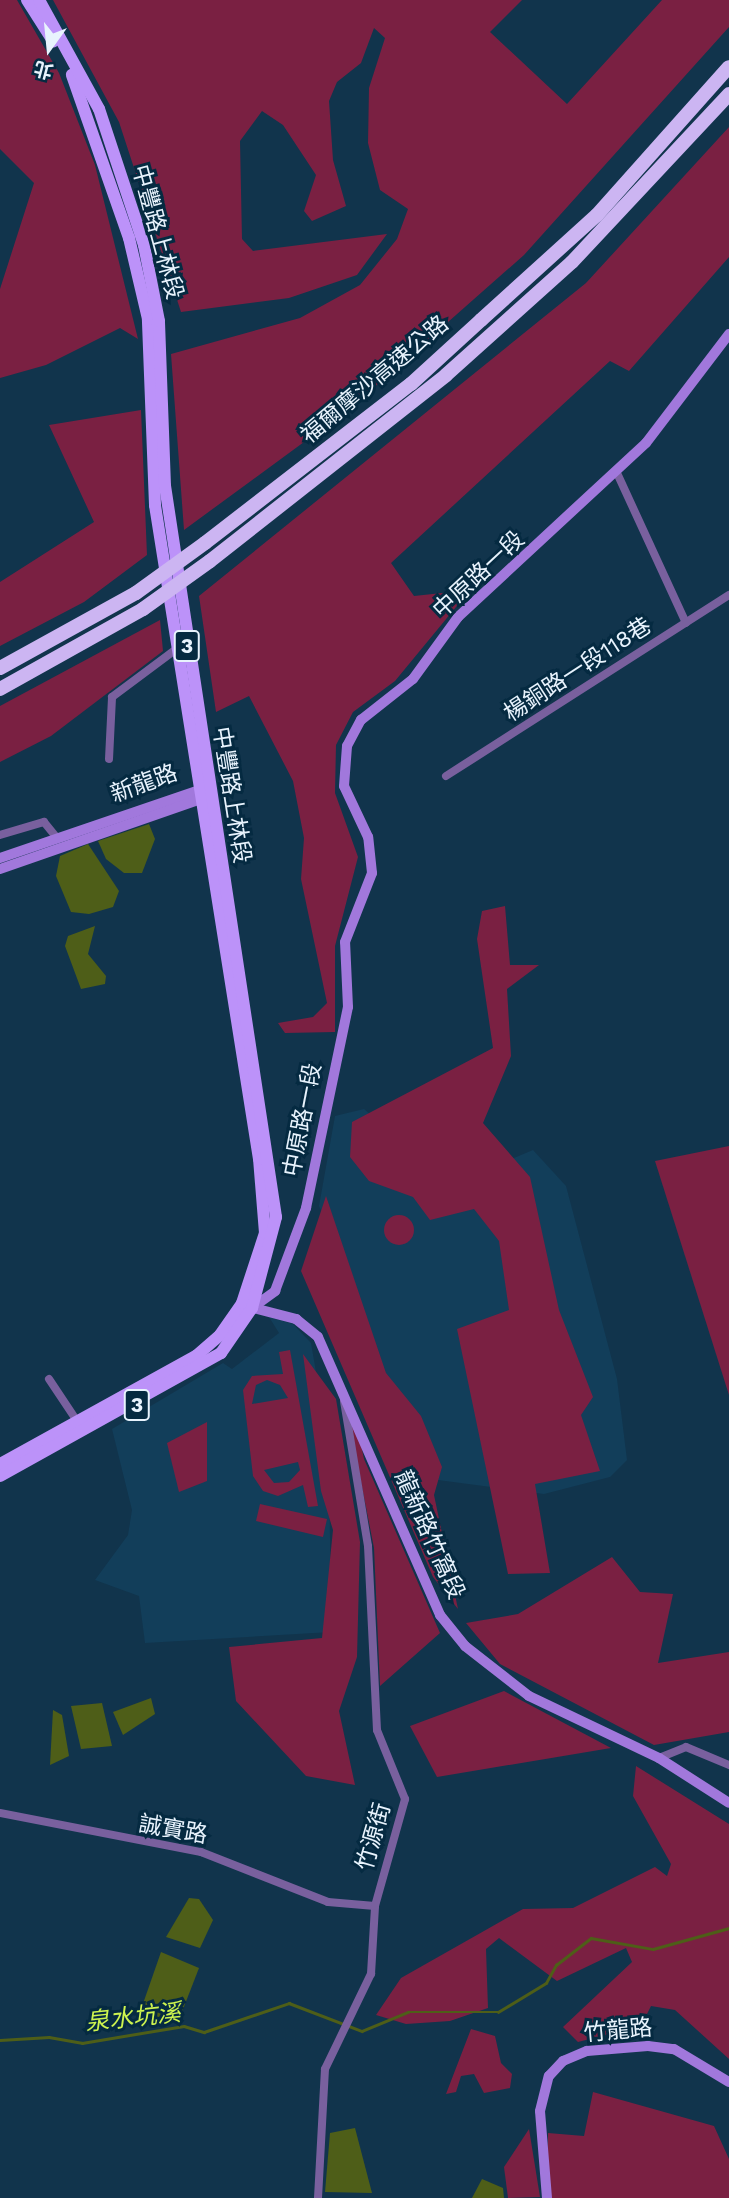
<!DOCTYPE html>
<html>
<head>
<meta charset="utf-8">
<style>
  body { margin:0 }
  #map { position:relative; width:729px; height:2198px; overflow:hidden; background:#11344c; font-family:"Work Sans","Noto Sans TC",sans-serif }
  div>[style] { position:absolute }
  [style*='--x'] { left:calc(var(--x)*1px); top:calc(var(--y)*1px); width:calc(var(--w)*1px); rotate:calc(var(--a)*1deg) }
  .built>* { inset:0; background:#123e5a }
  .green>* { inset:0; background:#7a2042 }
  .round { border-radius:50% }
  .water>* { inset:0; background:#4e5e18 }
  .stream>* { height:2.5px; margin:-1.25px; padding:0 1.25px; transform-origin:1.25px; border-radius:1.25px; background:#4e5e18 }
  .street>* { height:8px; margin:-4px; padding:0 4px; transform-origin:4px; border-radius:4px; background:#79609e }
  .secondary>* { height:10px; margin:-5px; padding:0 5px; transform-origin:5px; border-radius:5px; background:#a178dc }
  .primary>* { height:12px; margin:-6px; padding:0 6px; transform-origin:6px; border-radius:6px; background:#bc92f9 }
  .highway>* { height:14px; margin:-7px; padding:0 7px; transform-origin:7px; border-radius:7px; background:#ccb5f2 }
  .highway-bridge>* { height:14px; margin:-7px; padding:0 7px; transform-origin:7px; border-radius:7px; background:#ccb5f2 }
  span { translate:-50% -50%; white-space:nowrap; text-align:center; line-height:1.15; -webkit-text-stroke:6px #052a41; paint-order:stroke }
  .shield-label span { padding:2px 5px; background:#052a41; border:2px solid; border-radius:5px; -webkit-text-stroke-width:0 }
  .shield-label { font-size:21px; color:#e8f3fd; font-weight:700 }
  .street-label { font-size:23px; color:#e8f3fd }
  .water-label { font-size:24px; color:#cef44f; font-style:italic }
  .north { position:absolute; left:14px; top:14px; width:70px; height:70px; -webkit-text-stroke:5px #052a41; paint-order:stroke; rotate:195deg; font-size:19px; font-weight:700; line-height:28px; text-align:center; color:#e8f3fd }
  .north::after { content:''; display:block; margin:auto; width:24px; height:32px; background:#e8f3fd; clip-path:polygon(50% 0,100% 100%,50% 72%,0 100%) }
</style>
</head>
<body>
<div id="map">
  <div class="built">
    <i style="clip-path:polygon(364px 1109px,452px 1184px,533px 1150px,566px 1186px,617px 1379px,627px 1460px,610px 1477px,544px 1494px,438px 1480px,387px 1414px,336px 1242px,319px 1206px,335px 1116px)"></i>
    <i style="clip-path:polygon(269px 1317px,293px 1324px,311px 1343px,329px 1448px,331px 1632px,145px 1643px,139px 1596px,95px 1580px,128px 1535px,132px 1510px,112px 1429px,223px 1363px,232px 1369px,279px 1333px)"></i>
  </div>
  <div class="green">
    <i style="clip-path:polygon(0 0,17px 0,59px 73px,95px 165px,138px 339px,120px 328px,46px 365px,0 378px,0 289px,34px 183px,0 149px)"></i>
    <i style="clip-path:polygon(53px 0,522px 0,490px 32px,567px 104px,662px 0,729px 0,729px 27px,524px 255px,353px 406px,184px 530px,171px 354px,300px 318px,360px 285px,397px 239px,408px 209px,380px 190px,368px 143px,369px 88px,385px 38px,374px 28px,361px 63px,337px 82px,329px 101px,333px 160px,346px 206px,312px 221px,304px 211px,316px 175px,283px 125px,262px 111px,240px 141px,242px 239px,253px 251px,387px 234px,357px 275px,289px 298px,181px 312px,119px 122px)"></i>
    <i style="clip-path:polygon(729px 127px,729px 257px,629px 371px,610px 361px,391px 563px,414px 596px,470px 590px,395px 681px,353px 712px,336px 745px,335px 793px,358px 857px,335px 946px,335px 1032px,285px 1033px,278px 1023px,313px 1017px,327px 1003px,301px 879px,304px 838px,293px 781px,249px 696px,216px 712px,199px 596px,586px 283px)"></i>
    <i style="clip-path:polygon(141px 410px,147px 555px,84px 602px,0 646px,0 582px,94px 522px,49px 425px)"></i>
    <i style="clip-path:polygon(160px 620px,163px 651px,51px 736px,0 762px,0 706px)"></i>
    <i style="clip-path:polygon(505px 906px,510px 965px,539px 965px,507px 989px,511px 1056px,483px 1123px,530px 1177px,559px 1310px,593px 1397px,581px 1415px,600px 1471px,535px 1484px,550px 1573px,508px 1574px,457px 1329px,509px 1310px,499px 1241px,474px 1209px,430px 1220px,413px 1197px,369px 1181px,350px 1157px,352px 1122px,493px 1048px,477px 939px,482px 911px)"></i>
    <i style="clip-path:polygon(729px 1146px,729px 1395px,655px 1161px)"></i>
    <i style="clip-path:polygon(326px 1196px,386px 1373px,421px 1416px,442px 1467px,434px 1495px,458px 1609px,433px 1577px,301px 1271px)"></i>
    <i class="round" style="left:384px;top:1215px;width:30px;height:30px"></i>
    <i style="clip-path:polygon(evenodd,290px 1350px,318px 1506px,308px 1507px,303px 1485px,278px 1496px,263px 1491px,253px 1476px,243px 1390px,252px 1376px,283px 1374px,279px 1352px,290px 1350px,267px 1380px,280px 1385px,288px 1398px,252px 1404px,256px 1385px,267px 1380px,290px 1350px,298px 1462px,300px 1470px,289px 1482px,274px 1483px,264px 1470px,298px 1462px)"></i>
    <i style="clip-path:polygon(303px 1354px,336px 1399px,360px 1542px,357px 1657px,339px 1711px,355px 1785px,306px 1776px,236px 1701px,229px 1647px,322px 1638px,333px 1530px,321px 1491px)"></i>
    <i style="clip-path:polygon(207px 1422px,207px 1481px,179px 1492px,167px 1443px)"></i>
    <i style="clip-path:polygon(350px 1426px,358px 1430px,364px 1459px,440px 1633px,380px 1686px,374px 1548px)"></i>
    <i style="clip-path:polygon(260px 1504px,327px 1519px,323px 1537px,256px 1521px)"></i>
    <i style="clip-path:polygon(612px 1557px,640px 1592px,673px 1594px,658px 1663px,729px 1652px,729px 1732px,654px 1745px,500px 1664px,466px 1623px,518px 1614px)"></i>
    <i style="clip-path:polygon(504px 1691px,611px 1748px,437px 1777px,410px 1726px)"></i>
    <i style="clip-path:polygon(636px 1766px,729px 1824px,729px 2059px,675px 2010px,651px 2006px,641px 2026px,578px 2042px,563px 2027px,632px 1962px,626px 1948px,557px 1981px,499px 1938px,486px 1949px,488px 2008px,450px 2021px,406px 2024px,376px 2015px,401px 1978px,523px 1909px,573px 1908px,655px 1867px,667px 1876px,671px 1864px,633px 1796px)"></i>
    <i style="clip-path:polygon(471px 2029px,495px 2036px,501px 2063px,512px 2074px,510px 2088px,484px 2093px,474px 2074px,461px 2076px,456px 2092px,446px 2094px)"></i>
    <i style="clip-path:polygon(593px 2092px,714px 2126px,729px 2159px,729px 2198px,547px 2198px,548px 2133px,584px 2136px)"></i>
    <i style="clip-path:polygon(529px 2129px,540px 2197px,508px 2198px,504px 2167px)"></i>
  </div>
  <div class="water">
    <i style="clip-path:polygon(149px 824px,155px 839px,142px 873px,124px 873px,106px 859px,98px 841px)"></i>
    <i style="clip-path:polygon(88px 844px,119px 891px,113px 907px,89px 914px,71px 912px,56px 876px,60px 856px)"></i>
    <i style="clip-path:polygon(95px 926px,88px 954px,106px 976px,105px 984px,81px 989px,65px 946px,68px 936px)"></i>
    <i style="clip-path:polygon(151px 1698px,155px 1714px,123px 1735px,113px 1712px)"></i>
    <i style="clip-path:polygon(102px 1703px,112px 1746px,81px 1749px,71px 1706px)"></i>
    <i style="clip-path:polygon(53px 1710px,62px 1715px,69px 1756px,50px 1765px)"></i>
    <i style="clip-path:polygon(189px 1898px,199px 1899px,213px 1920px,200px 1948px,166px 1937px)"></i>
    <i style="clip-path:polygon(161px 1952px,199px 1968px,180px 2017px,138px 2018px)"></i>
    <i style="clip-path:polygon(355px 2128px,372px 2193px,325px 2192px,330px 2133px)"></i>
    <i style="clip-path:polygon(482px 2179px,503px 2188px,504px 2198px,472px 2198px)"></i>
  </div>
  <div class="stream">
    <i style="--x:0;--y:2040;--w:49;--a:-3.5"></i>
    <i style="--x:49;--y:2037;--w:34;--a:10"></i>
    <i style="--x:82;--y:2043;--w:103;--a:-9.5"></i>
    <i style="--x:184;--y:2026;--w:21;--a:17"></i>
    <i style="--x:204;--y:2032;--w:90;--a:-18.8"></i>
    <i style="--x:289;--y:2003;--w:78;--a:21"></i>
    <i style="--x:362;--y:2031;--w:50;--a:-22.4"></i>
    <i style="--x:408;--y:2012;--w:90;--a:0"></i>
    <i style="--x:498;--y:2012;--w:56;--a:-31.1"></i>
    <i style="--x:546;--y:1983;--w:21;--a:-61"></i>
    <i style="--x:556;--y:1965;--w:44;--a:-37.6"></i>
    <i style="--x:591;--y:1938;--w:63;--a:10.1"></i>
    <i style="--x:653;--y:1949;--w:79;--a:-15.4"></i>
  </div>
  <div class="street">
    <i style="--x:617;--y:473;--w:165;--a:65.3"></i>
    <i style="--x:109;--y:759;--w:62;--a:-87.2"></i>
    <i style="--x:112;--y:697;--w:79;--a:-36.7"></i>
    <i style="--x:446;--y:776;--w:336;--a:-32.6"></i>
    <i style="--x:0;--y:835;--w:46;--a:-16.5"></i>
    <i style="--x:44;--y:822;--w:21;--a:51"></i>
    <i style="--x:49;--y:1379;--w:50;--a:56.3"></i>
    <i style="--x:659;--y:1758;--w:29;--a:-22"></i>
    <i style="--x:686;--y:1747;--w:47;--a:22.7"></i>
    <i style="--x:0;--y:1813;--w:205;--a:11"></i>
    <i style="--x:201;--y:1852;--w:136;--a:21.5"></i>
    <i style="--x:328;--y:1902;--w:47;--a:4.9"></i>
    <i style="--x:318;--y:2198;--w:129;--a:-86.9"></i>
    <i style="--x:325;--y:2069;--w:106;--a:-64.2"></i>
    <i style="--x:371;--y:1974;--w:68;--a:-86.6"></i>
    <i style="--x:375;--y:1906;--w:111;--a:-74.3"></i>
    <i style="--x:405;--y:1799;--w:74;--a:-112.1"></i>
    <i style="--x:377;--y:1730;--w:184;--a:-92.8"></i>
    <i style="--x:368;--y:1546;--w:147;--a:-99.4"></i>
  </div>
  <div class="secondary">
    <i style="--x:0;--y:858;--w:220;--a:-18.8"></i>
    <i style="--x:208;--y:787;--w:14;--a:120"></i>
    <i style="--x:201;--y:799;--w:213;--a:160.8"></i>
    <i style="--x:250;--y:1307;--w:48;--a:14.6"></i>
    <i style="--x:296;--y:1319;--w:28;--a:39"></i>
    <i style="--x:318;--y:1337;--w:304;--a:66.3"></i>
    <i style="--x:440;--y:1615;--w:40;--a:51"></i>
    <i style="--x:465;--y:1646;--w:81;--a:38"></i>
    <i style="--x:529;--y:1696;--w:144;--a:25.5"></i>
    <i style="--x:659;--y:1758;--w:83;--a:32.7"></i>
    <i style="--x:252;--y:1308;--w:29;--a:-36"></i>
    <i style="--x:275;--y:1291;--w:89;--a:-69.5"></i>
    <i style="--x:306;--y:1208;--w:205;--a:-78.2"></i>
    <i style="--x:348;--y:1007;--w:65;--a:-92.6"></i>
    <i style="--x:345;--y:942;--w:74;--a:-68.6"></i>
    <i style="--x:372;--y:873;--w:36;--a:-96"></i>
    <i style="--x:368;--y:837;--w:56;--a:-115.2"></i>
    <i style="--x:344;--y:786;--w:40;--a:-85.7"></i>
    <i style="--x:347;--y:746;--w:30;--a:-62"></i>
    <i style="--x:361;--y:720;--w:66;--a:-38.3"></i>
    <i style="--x:413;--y:679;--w:77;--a:-54"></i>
    <i style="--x:458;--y:617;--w:256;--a:-42.8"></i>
    <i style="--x:646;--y:443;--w:137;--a:-52.7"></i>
    <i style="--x:547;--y:2198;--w:87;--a:-94.6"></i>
    <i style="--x:540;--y:2111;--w:36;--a:-76"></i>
    <i style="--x:549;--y:2076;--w:21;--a:-47"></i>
    <i style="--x:563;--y:2061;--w:26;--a:-23"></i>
    <i style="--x:587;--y:2051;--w:61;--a:-4.7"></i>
    <i style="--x:648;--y:2046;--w:26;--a:7"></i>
    <i style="--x:674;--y:2049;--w:64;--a:31"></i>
  </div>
  <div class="primary">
    <i style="--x:27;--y:0;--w:49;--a:57.6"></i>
    <i style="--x:0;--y:1464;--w:224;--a:-28.9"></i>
    <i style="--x:196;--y:1356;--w:32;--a:-41"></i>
    <i style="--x:220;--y:1335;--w:39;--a:-55"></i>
    <i style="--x:242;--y:1303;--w:74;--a:-71.8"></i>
    <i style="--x:265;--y:1233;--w:74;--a:-94.6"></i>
    <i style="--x:259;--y:1159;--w:662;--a:-99.04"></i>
    <i style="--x:155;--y:505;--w:186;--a:-92.2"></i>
    <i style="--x:148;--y:319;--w:83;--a:-103.2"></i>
    <i style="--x:129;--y:238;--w:173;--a:-109.3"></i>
    <i style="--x:0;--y:1476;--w:253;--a:-29.1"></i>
    <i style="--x:221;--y:1353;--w:55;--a:-55.4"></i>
    <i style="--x:252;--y:1308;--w:94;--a:-75.2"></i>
    <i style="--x:276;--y:1217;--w:739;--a:-98.63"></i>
    <i style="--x:165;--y:486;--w:165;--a:-92.1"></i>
    <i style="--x:159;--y:321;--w:77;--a:-101.2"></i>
    <i style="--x:144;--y:245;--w:143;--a:-108.3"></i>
    <i style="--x:99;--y:109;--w:124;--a:-118.8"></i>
  </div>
  <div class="highway">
    <i style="--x:205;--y:543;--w:260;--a:-37.7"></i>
    <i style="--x:411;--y:384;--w:95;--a:-42.4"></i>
    <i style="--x:481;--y:320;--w:156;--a:-42.2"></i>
    <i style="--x:597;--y:215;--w:198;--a:-48.3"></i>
    <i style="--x:210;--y:561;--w:300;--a:-38.2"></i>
    <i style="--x:446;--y:375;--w:169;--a:-41.9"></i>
    <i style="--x:572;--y:262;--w:230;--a:-46.9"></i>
    <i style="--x:0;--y:668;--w:155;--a:-28.9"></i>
    <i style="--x:0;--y:689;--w:164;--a:-29.2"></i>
  </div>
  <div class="highway-bridge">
    <i style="--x:136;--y:593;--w:85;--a:-35.9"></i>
    <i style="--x:143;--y:609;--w:82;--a:-35.6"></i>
  </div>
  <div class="shield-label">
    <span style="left:187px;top:646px">3</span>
    <span style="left:137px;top:1405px">3</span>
  </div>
  <div class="street-label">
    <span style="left:157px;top:232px;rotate:75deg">中豐路上林段</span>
    <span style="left:375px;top:380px;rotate:-40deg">福爾摩沙高速公路</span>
    <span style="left:479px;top:575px;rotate:-43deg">中原路一段</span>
    <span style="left:578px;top:670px;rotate:-33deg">楊銅路一段118巷</span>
    <span style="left:144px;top:784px;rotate:-20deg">新龍路</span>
    <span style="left:231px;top:795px;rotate:81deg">中豐路上林段</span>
    <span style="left:303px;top:1120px;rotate:-79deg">中原路一段</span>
    <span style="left:429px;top:1535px;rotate:66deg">龍新路竹窩段</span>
    <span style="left:173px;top:1830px;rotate:10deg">誠實路</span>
    <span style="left:374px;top:1837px;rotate:-74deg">竹源街</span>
    <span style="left:618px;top:2031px;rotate:-5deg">竹龍路</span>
  </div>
  <div class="water-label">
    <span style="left:133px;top:2018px;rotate:-6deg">泉水坑溪</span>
  </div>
  <div class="north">北</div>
</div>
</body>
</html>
